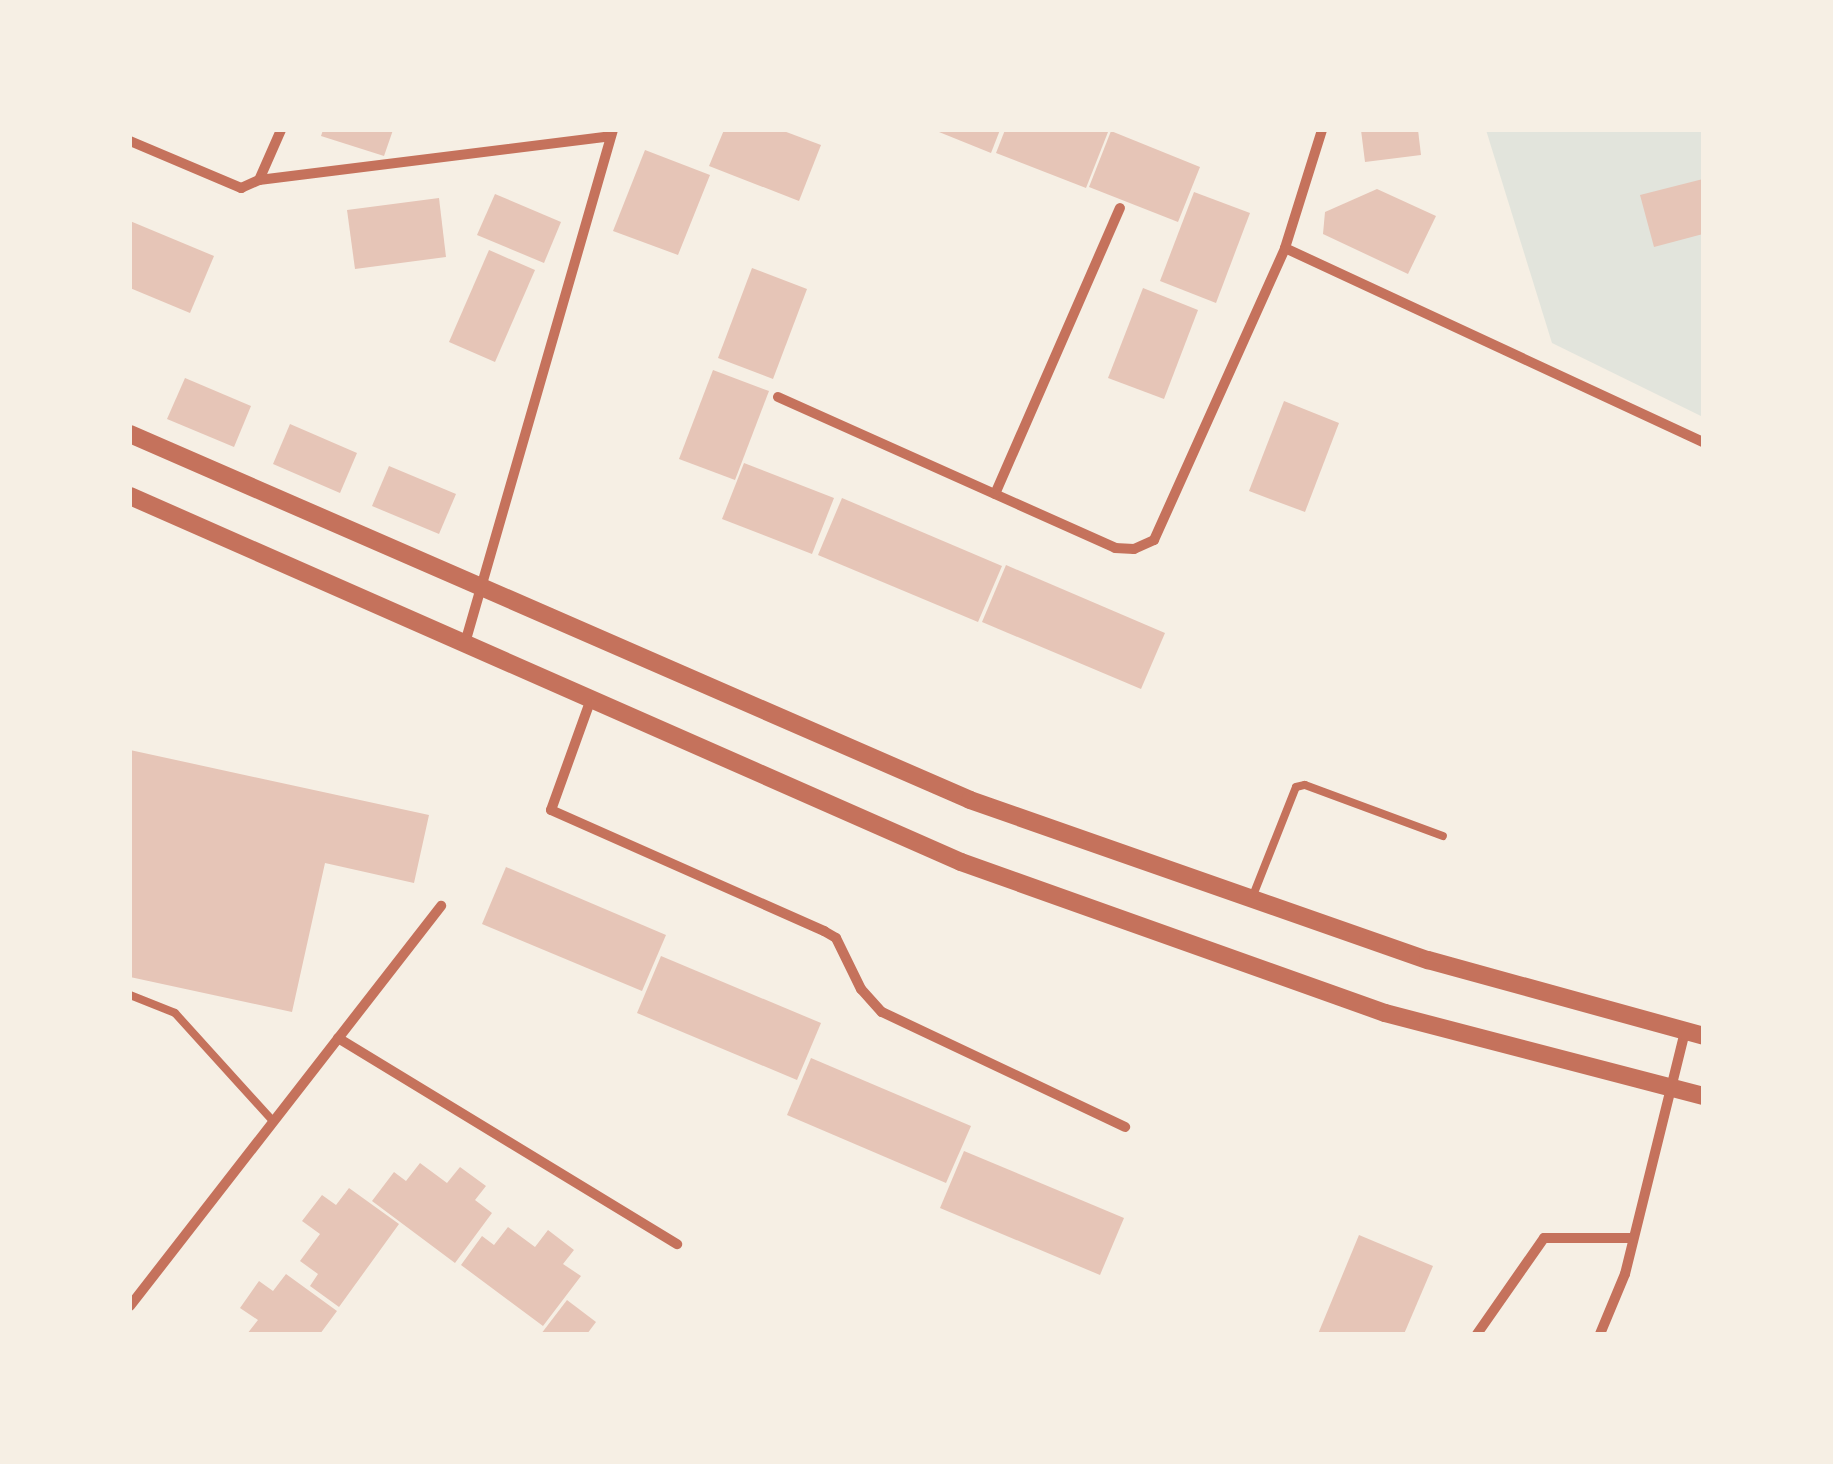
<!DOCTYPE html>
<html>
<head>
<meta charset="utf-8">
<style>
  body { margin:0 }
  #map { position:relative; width:1833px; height:1464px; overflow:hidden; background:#f6efe4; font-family:"Noto Sans",sans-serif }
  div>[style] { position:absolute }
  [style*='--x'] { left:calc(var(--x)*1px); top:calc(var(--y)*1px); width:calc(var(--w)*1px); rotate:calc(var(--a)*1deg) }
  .green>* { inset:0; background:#e2e4dc }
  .building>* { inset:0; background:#e6c5b7 }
  .service>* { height:8px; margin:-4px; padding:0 4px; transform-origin:4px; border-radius:4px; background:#c5725c }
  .minor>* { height:10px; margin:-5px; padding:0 5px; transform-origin:5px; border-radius:5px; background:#c5725c }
  .tertiary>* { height:18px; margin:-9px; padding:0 9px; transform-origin:9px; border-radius:9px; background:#c5725c }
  span { translate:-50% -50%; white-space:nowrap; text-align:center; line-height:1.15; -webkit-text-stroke:9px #f6efe4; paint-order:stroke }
  .frame { position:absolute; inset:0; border:132px solid #f6efe4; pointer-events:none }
</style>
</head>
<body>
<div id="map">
  <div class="green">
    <i style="clip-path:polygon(1486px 130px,1703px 130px,1703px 417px,1552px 343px)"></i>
  </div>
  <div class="building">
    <i style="clip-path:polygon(323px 130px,393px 130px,384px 156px,321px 136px)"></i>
    <i style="clip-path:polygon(724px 130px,781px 130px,821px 145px,799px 201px,709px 166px)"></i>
    <i style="clip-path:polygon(934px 130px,1000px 130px,991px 153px)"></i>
    <i style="clip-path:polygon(1005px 130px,1102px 130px,1108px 132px,1086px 188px,996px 153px)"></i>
    <i style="clip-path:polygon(1361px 130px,1418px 130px,1421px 155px,1365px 162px)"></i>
    <i style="clip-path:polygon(1111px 131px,1200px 167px,1178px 222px,1089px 187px)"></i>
    <i style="clip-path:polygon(645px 150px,710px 175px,678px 255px,613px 231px)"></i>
    <i style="clip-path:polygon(1703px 179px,1703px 234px,1654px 247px,1640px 195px)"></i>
    <i style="clip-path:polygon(1377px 189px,1436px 216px,1408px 274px,1323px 234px,1325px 212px)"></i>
    <i style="clip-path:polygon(1194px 192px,1250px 213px,1216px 303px,1160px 281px)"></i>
    <i style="clip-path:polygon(495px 194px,561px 222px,544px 263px,477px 235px)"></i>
    <i style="clip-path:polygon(439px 198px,446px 257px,355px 269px,347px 210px)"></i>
    <i style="clip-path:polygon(130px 221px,214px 256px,190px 313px,130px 288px)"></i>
    <i style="clip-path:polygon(489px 250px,535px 270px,495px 362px,449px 342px)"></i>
    <i style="clip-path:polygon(752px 268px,807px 289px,773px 379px,718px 358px)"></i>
    <i style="clip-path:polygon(1143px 288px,1198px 310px,1164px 399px,1108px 378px)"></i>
    <i style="clip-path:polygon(713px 370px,769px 391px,735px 480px,679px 459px)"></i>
    <i style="clip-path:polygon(185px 378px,251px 406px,234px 447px,167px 419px)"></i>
    <i style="clip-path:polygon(1284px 401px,1339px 423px,1305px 512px,1249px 491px)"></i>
    <i style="clip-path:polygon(290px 424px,357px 453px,340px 493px,273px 464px)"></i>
    <i style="clip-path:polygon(744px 463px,834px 498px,812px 554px,722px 519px)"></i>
    <i style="clip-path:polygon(389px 466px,456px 494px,439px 534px,372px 506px)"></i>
    <i style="clip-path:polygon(842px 498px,1002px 566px,978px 622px,818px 555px)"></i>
    <i style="clip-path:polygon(1006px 565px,1165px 633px,1141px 689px,982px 622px)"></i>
    <i style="clip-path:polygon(130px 750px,429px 815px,414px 883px,325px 863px,292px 1012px,130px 977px)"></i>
    <i style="clip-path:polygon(506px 867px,666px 935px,642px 991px,482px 924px)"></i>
    <i style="clip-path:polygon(661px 956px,821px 1023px,797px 1080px,637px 1013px)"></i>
    <i style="clip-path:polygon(811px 1058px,971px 1126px,946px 1183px,787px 1115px)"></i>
    <i style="clip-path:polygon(964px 1151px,1124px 1218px,1100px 1275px,940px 1208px)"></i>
    <i style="clip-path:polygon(420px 1163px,447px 1183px,460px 1167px,486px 1186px,475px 1200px,492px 1213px,455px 1263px,372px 1201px,394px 1172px,406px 1181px)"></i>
    <i style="clip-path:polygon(349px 1188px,399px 1224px,339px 1307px,310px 1286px,318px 1274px,300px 1261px,320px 1234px,302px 1221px,322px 1195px,336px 1205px)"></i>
    <i style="clip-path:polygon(508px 1227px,535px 1247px,548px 1230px,574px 1250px,563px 1264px,581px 1276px,543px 1326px,461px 1265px,482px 1236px,494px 1245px)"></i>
    <i style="clip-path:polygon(1359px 1235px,1433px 1266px,1404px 1334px,1318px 1334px)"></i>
    <i style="clip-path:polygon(286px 1274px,337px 1311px,320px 1334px,247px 1334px,258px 1320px,240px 1308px,259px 1281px,273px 1291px)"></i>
    <i style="clip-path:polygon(567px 1300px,596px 1322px,587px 1334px,541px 1334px)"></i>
  </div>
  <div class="service">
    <i style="--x:1252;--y:898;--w:119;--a:-68.4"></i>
    <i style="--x:1296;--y:787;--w:9;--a:-13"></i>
    <i style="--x:1305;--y:785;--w:147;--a:20.3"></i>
    <i style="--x:130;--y:995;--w:48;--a:21.8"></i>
    <i style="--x:175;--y:1013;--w:146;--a:47.8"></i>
  </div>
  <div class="minor">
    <i style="--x:130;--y:141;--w:121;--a:22.9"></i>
    <i style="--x:241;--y:188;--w:20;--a:-24"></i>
    <i style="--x:259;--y:180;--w:55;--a:-66.3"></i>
    <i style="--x:259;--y:180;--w:354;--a:-7.1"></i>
    <i style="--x:1285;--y:248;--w:461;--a:24.9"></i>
    <i style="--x:778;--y:397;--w:369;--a:24.1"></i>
    <i style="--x:1115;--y:548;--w:19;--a:3"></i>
    <i style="--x:1134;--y:549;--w:22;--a:-24"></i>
    <i style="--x:1154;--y:540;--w:320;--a:-65.8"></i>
    <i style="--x:1285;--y:248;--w:124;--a:-72.6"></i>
    <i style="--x:995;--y:494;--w:312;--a:-66.4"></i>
    <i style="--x:465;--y:643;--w:534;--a:-73.91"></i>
    <i style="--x:591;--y:699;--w:118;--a:109.8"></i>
    <i style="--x:551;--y:810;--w:299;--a:23.9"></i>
    <i style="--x:824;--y:931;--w:14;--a:30"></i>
    <i style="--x:836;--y:938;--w:57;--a:63.9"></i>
    <i style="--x:861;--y:989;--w:31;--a:48"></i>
    <i style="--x:882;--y:1012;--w:269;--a:25.3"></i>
    <i style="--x:338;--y:1038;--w:397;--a:31.3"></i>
    <i style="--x:130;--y:1306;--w:507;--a:-52.13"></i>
    <i style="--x:1477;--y:1334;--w:117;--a:-55.1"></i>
    <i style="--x:1544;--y:1238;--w:89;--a:0"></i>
    <i style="--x:1600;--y:1334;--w:65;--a:-67.4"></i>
    <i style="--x:1625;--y:1274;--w:250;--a:-76.1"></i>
  </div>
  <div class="tertiary">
    <i style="--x:130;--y:434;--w:916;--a:23.54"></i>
    <i style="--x:970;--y:800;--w:485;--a:19.3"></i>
    <i style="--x:1428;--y:960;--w:285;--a:15.4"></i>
    <i style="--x:130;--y:496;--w:908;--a:23.77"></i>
    <i style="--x:961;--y:862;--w:450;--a:19.6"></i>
    <i style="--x:1385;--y:1013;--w:329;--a:14.6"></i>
  </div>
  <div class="frame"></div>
</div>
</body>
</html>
